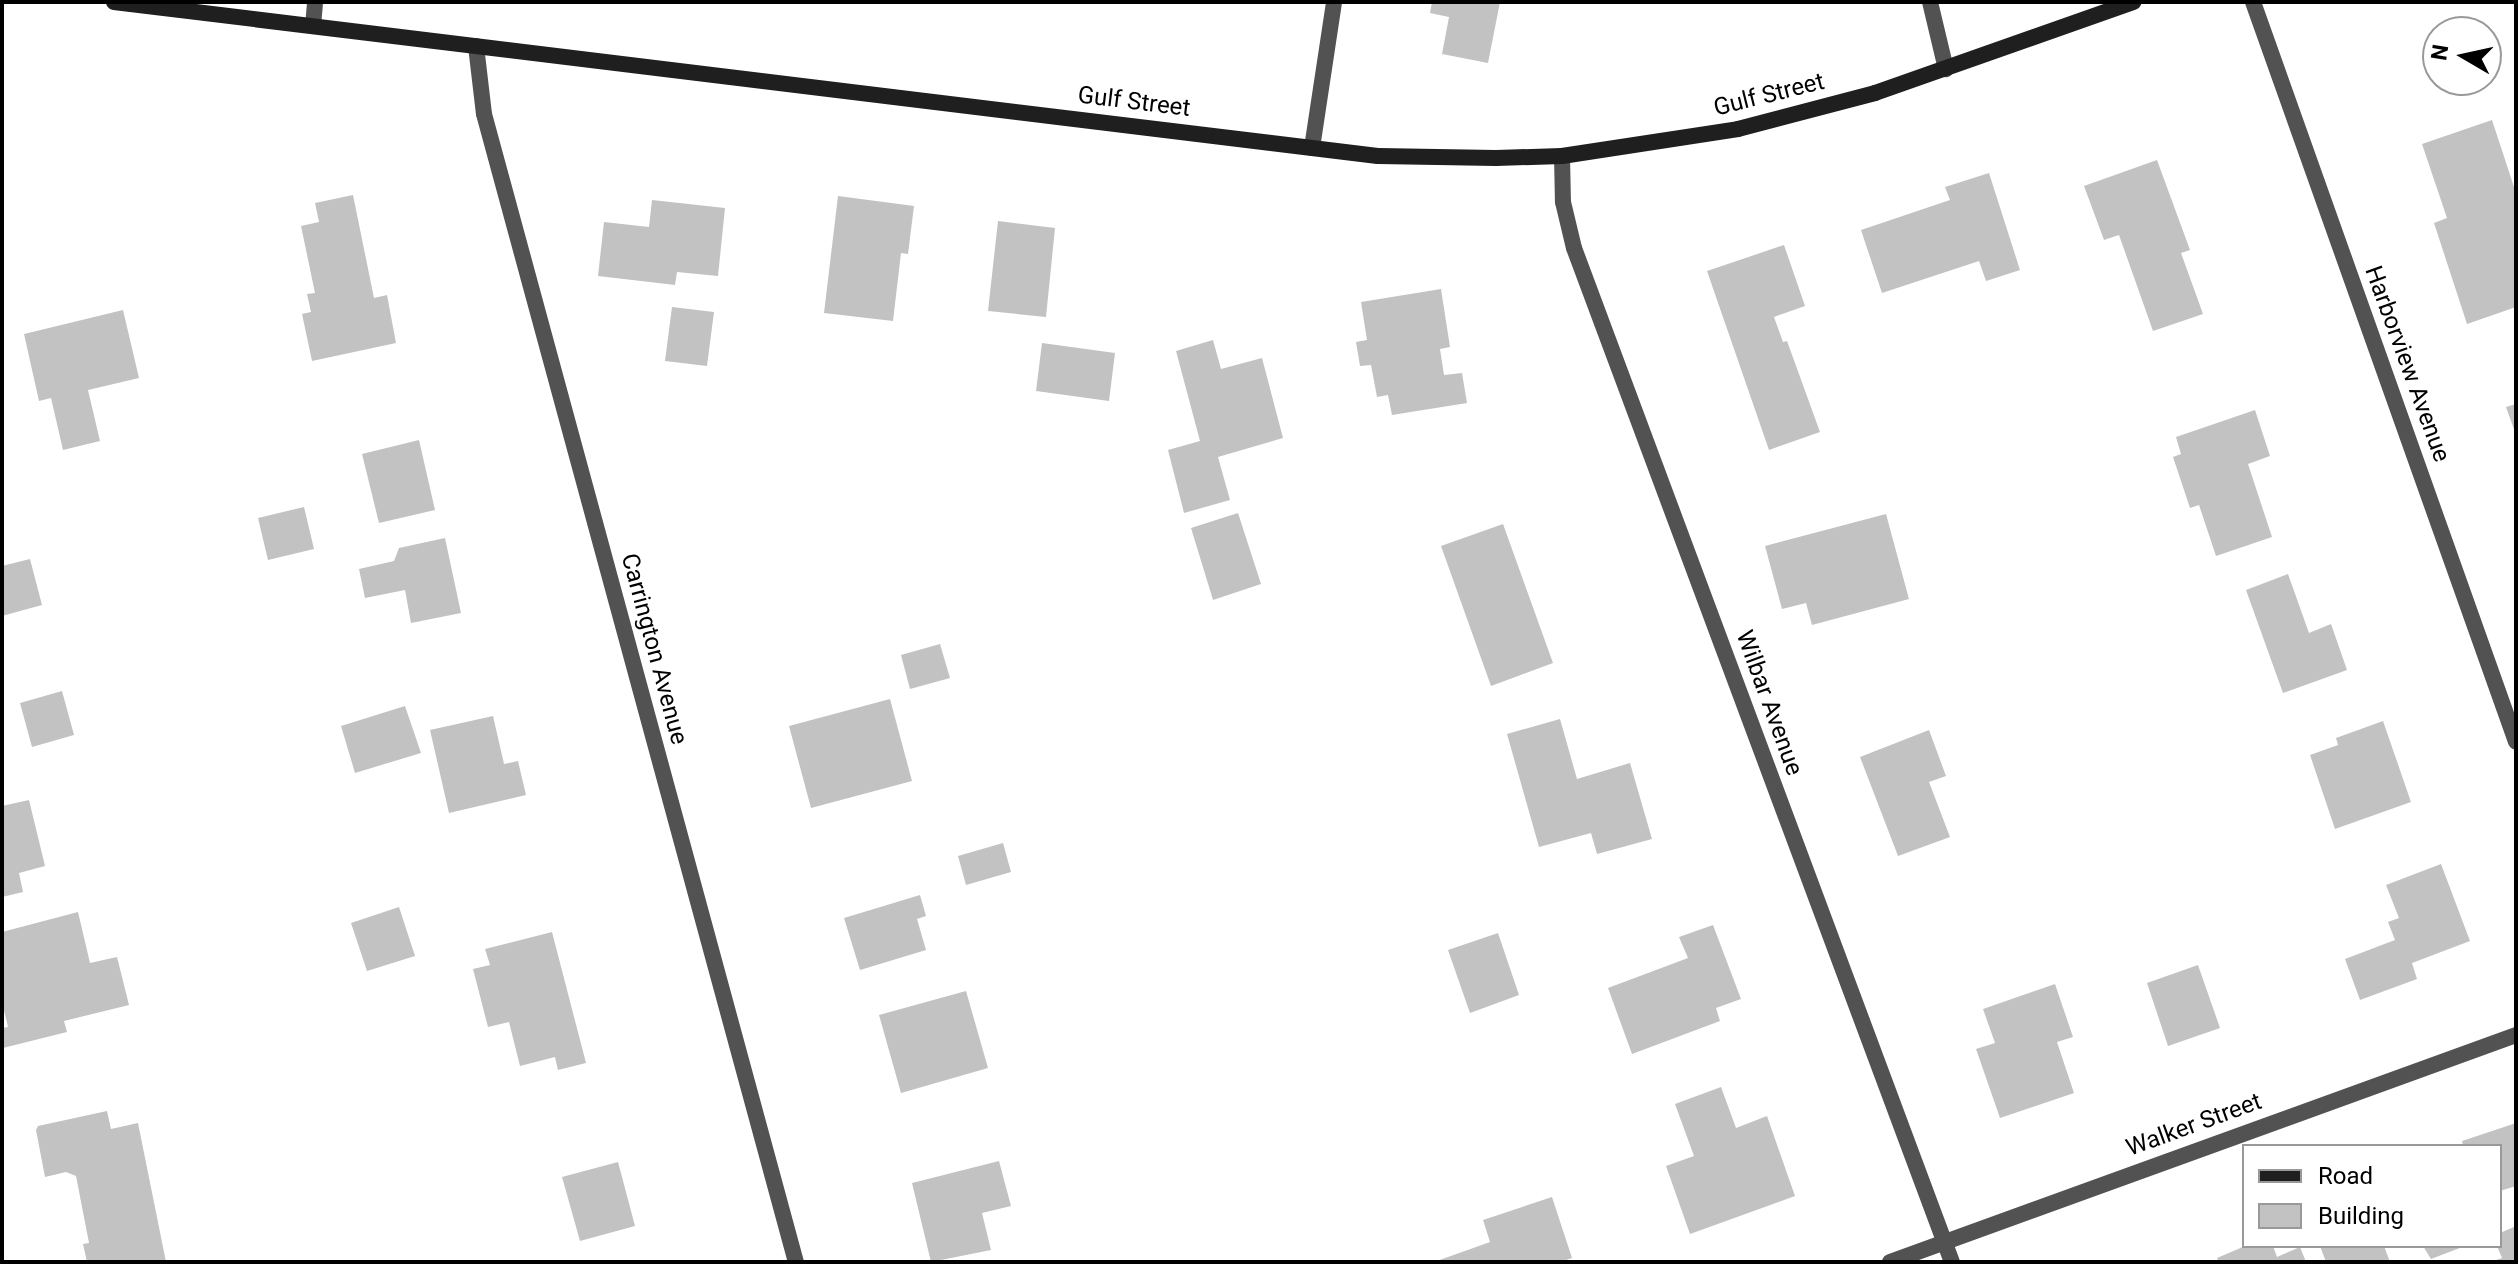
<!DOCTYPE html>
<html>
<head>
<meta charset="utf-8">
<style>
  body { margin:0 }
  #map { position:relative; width:2518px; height:1264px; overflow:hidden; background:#fff; font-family:Roboto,sans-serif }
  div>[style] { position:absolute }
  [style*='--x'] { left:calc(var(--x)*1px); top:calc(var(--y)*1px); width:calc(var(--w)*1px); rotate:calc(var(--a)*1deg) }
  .building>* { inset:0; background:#c2c2c2 }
  .minor>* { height:16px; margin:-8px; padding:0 8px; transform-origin:8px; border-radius:8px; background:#525252 }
  .secondary>* { height:16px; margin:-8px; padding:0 8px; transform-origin:8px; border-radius:8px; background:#1f1f1f }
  span { translate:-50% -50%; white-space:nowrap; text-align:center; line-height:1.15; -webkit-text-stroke:6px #fff; paint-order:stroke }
  .street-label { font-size:24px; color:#000 }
  .frame { position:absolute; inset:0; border:4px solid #000; pointer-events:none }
  .legend { position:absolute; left:2242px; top:1144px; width:260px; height:104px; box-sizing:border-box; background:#fff; border:2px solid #999; margin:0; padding:10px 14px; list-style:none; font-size:24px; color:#000 }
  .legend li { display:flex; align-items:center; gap:16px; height:40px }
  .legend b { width:40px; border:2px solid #999 }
  .north { position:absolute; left:2422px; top:16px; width:80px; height:80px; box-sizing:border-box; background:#fff; border:2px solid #999; border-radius:50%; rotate:279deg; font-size:22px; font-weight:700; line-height:32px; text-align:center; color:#000 }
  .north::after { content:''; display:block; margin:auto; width:28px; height:36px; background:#000; clip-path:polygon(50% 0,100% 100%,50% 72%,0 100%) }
</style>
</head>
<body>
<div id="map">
  <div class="building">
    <i style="clip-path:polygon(1432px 2px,1500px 2px,1488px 63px,1442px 54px,1449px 17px,1430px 13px)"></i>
    <i style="clip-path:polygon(2492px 120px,2516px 193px,2516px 307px,2467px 324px,2434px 223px,2447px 218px,2422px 144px)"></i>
    <i style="clip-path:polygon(2157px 160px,2190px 250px,2181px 253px,2203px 314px,2153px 331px,2119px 235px,2104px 240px,2084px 186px)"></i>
    <i style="clip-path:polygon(1989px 173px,2020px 270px,1986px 281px,1979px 261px,1882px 293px,1861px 230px,1950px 200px,1945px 187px)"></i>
    <i style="clip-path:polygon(353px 195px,374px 298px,387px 295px,396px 343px,312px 361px,302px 314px,311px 312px,307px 294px,315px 293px,301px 226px,319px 222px,315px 203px)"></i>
    <i style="clip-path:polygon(838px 196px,914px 206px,908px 254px,901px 253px,893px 321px,824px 313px)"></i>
    <i style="clip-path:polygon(652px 200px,725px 208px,718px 276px,677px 272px,675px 285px,598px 276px,604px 222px,649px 227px)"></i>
    <i style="clip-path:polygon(998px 221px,1055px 228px,1046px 317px,988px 311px)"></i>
    <i style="clip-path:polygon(1784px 245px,1805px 306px,1774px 317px,1783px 342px,1787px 341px,1820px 432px,1769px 450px,1707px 271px)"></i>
    <i style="clip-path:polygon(1441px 289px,1450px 347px,1440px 349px,1444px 375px,1462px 373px,1467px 403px,1392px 415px,1388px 395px,1377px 397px,1371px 365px,1360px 366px,1356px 342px,1367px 340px,1361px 302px)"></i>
    <i style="clip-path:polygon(672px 307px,714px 312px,707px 366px,665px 361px)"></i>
    <i style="clip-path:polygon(123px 310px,139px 378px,88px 390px,100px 441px,63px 450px,51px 398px,39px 401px,24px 334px)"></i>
    <i style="clip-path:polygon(1213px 340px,1221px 369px,1262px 358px,1283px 438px,1218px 457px,1230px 500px,1184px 513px,1168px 450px,1200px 441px,1176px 351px)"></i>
    <i style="clip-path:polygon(1042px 343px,1115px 353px,1109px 401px,1036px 391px)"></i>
    <i style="clip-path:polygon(2516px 404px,2516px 435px,2506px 407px)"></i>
    <i style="clip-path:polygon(2255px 410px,2270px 456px,2248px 464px,2272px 537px,2216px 556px,2199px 505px,2190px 508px,2173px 457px,2181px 454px,2176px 437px)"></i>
    <i style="clip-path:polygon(419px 440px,435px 510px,379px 523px,362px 454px)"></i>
    <i style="clip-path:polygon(304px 507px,314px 549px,268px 560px,258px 518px)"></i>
    <i style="clip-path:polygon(1238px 513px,1261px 584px,1213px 600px,1191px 528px)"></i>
    <i style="clip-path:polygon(1886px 514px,1909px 599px,1812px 625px,1806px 603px,1782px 609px,1765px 546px)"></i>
    <i style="clip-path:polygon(1503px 524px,1553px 663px,1491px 686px,1441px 546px)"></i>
    <i style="clip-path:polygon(445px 538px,461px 613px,411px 623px,405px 590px,365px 598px,359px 569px,394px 561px,399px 548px)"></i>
    <i style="clip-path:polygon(30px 559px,42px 605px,2px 616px,2px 566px)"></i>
    <i style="clip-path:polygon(2288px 574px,2309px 633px,2331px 624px,2347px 670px,2283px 693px,2246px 590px)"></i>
    <i style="clip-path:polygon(940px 644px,950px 678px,910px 689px,901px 655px)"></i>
    <i style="clip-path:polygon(62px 691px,74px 735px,32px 747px,20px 703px)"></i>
    <i style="clip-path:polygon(890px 699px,912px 781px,811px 808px,789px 726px)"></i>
    <i style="clip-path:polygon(405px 706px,421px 753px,355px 773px,341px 726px)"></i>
    <i style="clip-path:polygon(493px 716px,504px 764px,518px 761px,526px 795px,449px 813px,430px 730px)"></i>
    <i style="clip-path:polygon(1560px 719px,1577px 779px,1630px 763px,1652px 839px,1597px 854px,1591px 833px,1539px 847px,1507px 734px)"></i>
    <i style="clip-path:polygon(2383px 721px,2411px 802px,2335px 829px,2310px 755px,2338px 745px,2336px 738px)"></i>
    <i style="clip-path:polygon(1929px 730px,1946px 776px,1929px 782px,1950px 837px,1898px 856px,1860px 757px)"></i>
    <i style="clip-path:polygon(29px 800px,45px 866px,19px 873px,23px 892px,2px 897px,2px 806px)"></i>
    <i style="clip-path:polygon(1003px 843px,1011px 872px,966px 885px,958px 856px)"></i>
    <i style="clip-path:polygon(2441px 864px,2470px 941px,2412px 963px,2417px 979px,2360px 1000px,2345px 959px,2395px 940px,2388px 922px,2399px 918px,2386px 885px)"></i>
    <i style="clip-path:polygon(920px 895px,926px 916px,917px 919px,926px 950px,860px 970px,844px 918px)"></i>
    <i style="clip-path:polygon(399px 907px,415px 956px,367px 971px,351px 923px)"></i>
    <i style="clip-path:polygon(78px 912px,90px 963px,117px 957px,129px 1005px,64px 1021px,67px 1032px,3px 1048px,2px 1028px,8px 1027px,2px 1002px,2px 932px)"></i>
    <i style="clip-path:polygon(1713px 925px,1741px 999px,1716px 1008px,1720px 1021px,1632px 1054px,1608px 988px,1688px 958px,1679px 937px)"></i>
    <i style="clip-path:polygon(552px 932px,586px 1063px,558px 1070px,555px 1057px,520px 1066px,509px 1022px,488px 1027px,473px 969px,490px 965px,485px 949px)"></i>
    <i style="clip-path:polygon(1498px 933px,1519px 995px,1470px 1013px,1448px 950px)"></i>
    <i style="clip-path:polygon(2198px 965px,2220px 1028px,2168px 1046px,2147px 983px)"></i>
    <i style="clip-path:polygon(2055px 984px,2073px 1037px,2057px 1042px,2074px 1093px,2000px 1118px,1976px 1049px,1995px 1043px,1983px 1009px)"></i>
    <i style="clip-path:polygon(966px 991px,988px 1068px,901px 1093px,879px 1015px)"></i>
    <i style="clip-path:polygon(1721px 1087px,1736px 1128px,1767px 1116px,1795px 1196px,1690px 1234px,1666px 1166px,1694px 1156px,1675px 1104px)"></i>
    <i style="clip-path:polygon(107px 1111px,111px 1129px,138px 1123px,166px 1262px,87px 1262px,83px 1244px,89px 1243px,76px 1176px,66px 1172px,45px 1177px,36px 1130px,38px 1126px)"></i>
    <i style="clip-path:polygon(2516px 1123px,2516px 1186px,2500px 1191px,2500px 1146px,2463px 1146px,2462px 1141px)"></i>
    <i style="clip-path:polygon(999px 1161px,1011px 1206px,982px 1213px,991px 1250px,931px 1262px,912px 1183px)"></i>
    <i style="clip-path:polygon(618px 1162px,635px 1226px,580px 1241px,562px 1177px)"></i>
    <i style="clip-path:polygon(1552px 1197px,1572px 1258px,1560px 1262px,1434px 1262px,1490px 1242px,1483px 1220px)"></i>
    <i style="clip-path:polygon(2516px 1226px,2516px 1262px,2491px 1262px,2502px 1258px,2497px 1246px,2500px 1246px,2500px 1233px)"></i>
    <i style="clip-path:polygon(2245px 1246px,2273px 1246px,2277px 1257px,2300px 1247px,2306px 1262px,2219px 1262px,2217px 1258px)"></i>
    <i style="clip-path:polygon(2320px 1246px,2384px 1246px,2390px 1262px,2326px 1262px)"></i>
    <i style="clip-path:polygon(2423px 1246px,2465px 1246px,2431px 1259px)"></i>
  </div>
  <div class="minor">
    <i style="--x:1930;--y:2;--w:69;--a:76.6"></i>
    <i style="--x:2253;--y:2;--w:785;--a:70.43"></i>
    <i style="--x:313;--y:26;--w:24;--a:-85"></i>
    <i style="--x:476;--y:46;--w:68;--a:83.3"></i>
    <i style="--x:484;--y:114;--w:1190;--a:74.8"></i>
    <i style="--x:1312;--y:148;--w:148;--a:-81.4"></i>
    <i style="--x:1562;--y:156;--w:46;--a:88.8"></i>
    <i style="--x:1563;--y:202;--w:47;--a:76.6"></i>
    <i style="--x:1574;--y:248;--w:1082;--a:69.56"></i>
    <i style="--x:1890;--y:1262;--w:666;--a:-19.93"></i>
  </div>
  <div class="secondary">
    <i style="--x:114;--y:2;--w:1273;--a:6.95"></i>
    <i style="--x:1378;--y:156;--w:118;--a:1"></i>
    <i style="--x:1496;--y:158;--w:66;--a:-1.7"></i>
    <i style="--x:1562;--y:156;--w:178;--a:-8.7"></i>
    <i style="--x:1738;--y:129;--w:142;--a:-14.7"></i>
    <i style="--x:1875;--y:93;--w:274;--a:-19.4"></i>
  </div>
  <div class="street-label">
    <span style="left:1769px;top:95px;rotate:-14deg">Gulf Street</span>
    <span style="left:1134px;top:102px;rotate:7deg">Gulf Street</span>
    <span style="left:2407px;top:364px;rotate:70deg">Harborview Avenue</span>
    <span style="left:654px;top:649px;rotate:75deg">Carrington Avenue</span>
    <span style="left:1769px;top:703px;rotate:70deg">Wilbar Avenue</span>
    <span style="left:2194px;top:1125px;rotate:-20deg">Walker Street</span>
  </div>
  <div class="frame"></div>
  <ul class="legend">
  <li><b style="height:10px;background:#1f1f1f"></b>Road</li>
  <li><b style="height:22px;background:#c2c2c2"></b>Building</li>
  </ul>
  <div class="north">N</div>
</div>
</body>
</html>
